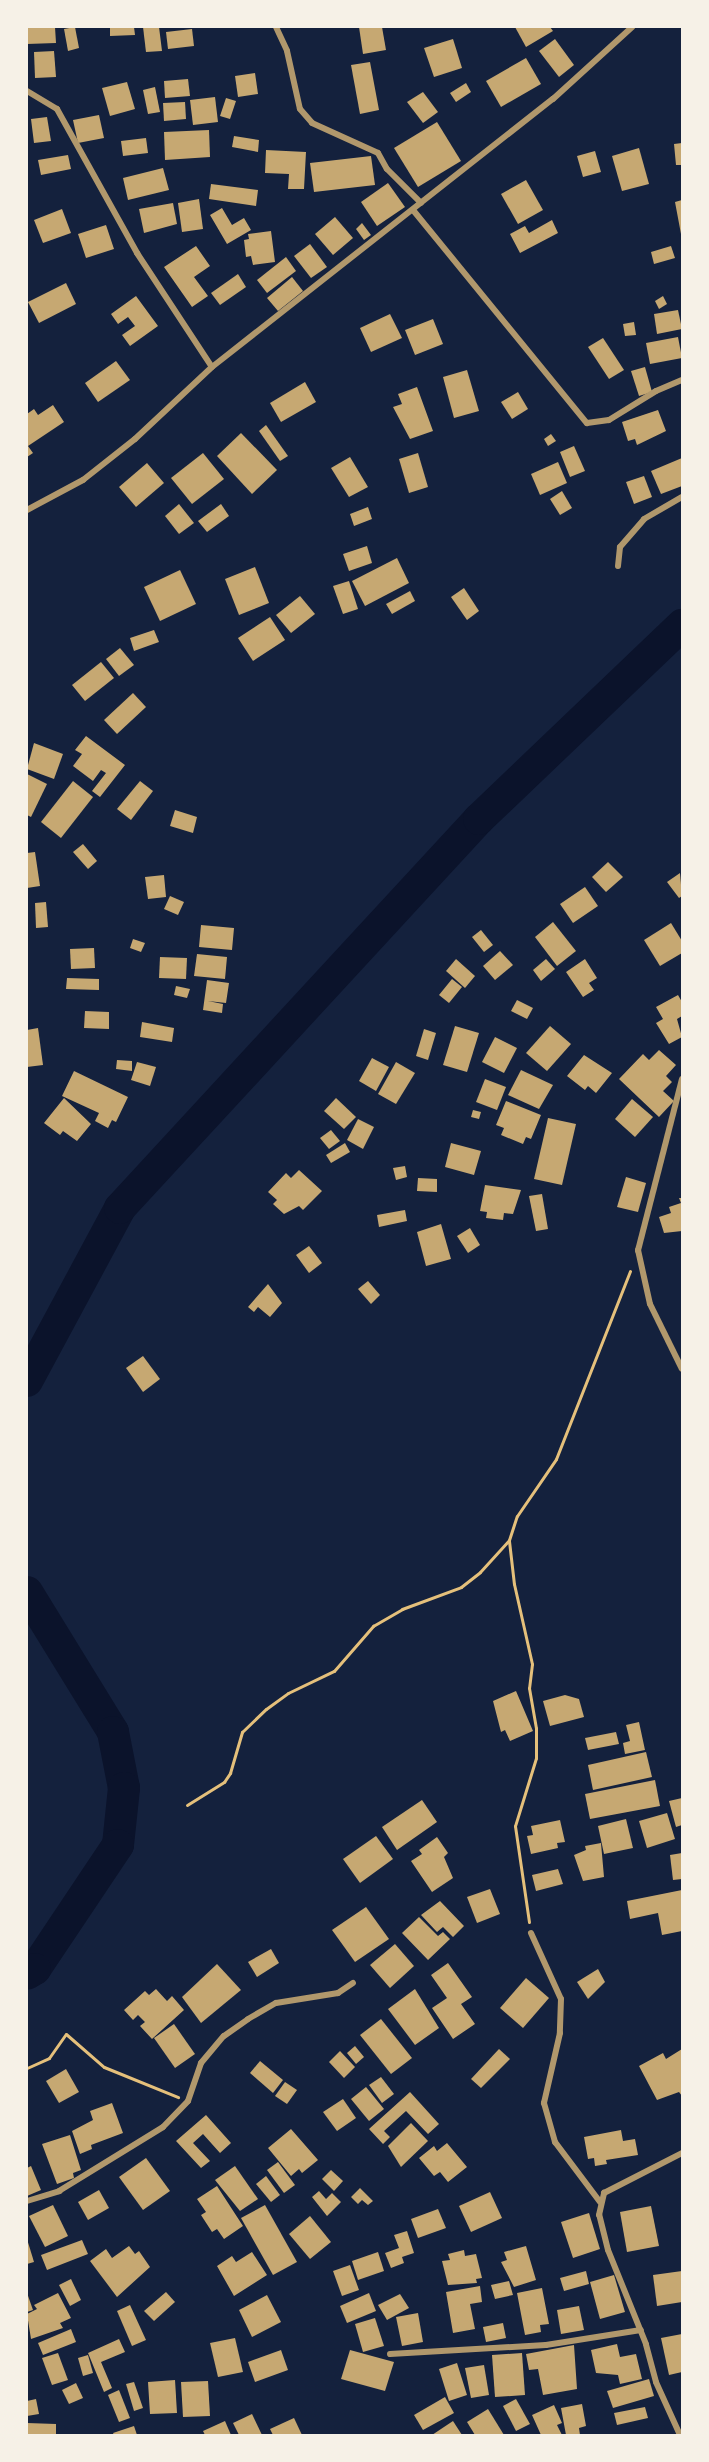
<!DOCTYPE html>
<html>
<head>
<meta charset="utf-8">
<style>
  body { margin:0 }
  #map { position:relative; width:709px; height:2462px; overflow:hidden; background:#14213d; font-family:"Titillium Web",sans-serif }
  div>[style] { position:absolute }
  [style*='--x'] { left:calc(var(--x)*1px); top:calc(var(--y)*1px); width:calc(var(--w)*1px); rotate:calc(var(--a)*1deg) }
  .river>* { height:32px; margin:-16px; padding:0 16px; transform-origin:16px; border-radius:16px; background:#0b132b }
  .building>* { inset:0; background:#c6a872 }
  .path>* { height:3px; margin:-1.5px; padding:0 1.5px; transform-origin:1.5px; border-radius:1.5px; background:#e5c07b }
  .minor>* { height:6px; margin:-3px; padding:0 3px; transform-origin:3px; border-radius:3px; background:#b1986c }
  span { translate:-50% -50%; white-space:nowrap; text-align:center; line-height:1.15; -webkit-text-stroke:6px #f6f1e7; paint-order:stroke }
  .frame { position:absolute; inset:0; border:28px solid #f6f1e7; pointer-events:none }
</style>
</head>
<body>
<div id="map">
  <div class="river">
    <i style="--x:27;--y:1381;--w:196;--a:-61.7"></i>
    <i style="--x:120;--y:1208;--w:529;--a:-47.3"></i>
    <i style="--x:479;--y:819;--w:281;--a:-43.7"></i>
    <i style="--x:27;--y:1592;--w:164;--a:58.4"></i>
    <i style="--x:113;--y:1732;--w:57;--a:78.9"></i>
    <i style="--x:124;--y:1788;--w:57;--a:96"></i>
    <i style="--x:118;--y:1845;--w:149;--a:123.8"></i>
    <i style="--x:35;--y:1969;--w:9;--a:148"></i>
  </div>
  <div class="building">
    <i style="clip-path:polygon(27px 27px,55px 27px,56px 43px,27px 44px)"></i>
    <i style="clip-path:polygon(75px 27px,79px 48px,68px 51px,64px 29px)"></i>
    <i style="clip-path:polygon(110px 27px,134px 27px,135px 35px,110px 36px)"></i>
    <i style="clip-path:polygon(143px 27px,159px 27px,162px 51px,146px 52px)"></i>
    <i style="clip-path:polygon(359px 27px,382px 27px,386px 50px,363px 54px)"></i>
    <i style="clip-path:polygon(515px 27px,550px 27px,553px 31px,526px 47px)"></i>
    <i style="clip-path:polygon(192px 29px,194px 46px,168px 49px,166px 32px)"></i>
    <i style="clip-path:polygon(453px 39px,462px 68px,434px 77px,424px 48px)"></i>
    <i style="clip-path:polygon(555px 39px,574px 65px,559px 77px,539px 51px)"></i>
    <i style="clip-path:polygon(54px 51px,56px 77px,35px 78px,34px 52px)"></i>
    <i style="clip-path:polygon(526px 58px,541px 84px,501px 107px,486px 81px)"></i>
    <i style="clip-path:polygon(370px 62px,379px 110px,360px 114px,351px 65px)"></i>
    <i style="clip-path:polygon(255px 73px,258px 94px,238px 97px,235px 76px)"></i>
    <i style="clip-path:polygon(188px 79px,190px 96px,165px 98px,164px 81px)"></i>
    <i style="clip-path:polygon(127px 82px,135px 109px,110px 116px,102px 88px)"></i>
    <i style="clip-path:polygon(466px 83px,471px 92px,456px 102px,450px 93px)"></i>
    <i style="clip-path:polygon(155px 87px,160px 112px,148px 114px,143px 90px)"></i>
    <i style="clip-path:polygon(423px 92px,438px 112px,423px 123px,407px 102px)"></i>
    <i style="clip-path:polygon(215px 97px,218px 122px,193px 125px,190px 100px)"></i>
    <i style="clip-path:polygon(226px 98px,236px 101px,230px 119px,220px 116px)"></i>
    <i style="clip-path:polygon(185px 102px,186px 119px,164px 121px,163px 103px)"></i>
    <i style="clip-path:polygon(99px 115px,104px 138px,78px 143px,73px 120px)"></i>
    <i style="clip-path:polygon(47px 117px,51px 141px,34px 143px,31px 119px)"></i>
    <i style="clip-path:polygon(437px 122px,461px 161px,418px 187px,394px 148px)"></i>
    <i style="clip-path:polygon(209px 130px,210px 157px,165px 160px,164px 132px)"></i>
    <i style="clip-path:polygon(234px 136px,259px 140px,258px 152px,232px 147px)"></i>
    <i style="clip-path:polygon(146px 138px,148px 153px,123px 156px,121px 141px)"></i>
    <i style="clip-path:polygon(682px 143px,682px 165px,676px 165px,674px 144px)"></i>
    <i style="clip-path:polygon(639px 148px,649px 184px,622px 191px,612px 156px)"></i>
    <i style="clip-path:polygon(266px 150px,306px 152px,304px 189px,288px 189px,289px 174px,265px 173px)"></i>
    <i style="clip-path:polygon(595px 151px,601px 172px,583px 177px,577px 156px)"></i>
    <i style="clip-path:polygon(68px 155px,71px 169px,41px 175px,38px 160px)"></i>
    <i style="clip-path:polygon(371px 156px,375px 185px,314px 192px,310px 163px)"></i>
    <i style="clip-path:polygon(163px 168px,169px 190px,128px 200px,123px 178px)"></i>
    <i style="clip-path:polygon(526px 180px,543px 210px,518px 224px,501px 194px)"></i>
    <i style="clip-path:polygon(388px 183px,405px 207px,377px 226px,361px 202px)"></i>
    <i style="clip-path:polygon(211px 184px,258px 190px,256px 206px,209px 199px)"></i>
    <i style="clip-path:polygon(199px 199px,203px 229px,182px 232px,178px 203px)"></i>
    <i style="clip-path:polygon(682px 200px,682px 233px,681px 234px,675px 202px)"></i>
    <i style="clip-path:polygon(173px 203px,177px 224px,144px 233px,139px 209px)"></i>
    <i style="clip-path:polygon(222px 208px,232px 225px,244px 218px,251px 230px,227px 244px,210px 215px)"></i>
    <i style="clip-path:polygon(62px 209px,71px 233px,43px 243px,34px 220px)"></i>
    <i style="clip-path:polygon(335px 217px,353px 238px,333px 255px,315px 234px)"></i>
    <i style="clip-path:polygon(552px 220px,558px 233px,520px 253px,510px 234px,525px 226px,529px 233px)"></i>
    <i style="clip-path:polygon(362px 223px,371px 235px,364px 240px,356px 229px)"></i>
    <i style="clip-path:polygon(106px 225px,114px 249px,86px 258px,78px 234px)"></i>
    <i style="clip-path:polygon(271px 231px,275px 262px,253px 265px,251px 256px,246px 257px,244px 240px,249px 239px,248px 234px)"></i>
    <i style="clip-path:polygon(310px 244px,327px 267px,311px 278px,294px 256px)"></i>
    <i style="clip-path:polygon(196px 246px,210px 266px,194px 277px,208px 296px,192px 307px,164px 267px)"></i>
    <i style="clip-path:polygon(671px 246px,675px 258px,654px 264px,651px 252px)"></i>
    <i style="clip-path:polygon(286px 257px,296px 271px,267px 293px,257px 280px)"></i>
    <i style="clip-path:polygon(238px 274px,246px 287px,220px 305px,211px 293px)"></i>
    <i style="clip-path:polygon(292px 277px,303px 291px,278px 311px,267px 298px)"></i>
    <i style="clip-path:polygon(66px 283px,76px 304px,39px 323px,28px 302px)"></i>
    <i style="clip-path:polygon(136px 296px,158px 326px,130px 346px,122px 335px,135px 326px,128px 317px,118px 324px,111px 314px)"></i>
    <i style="clip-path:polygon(663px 296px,667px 304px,659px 309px,655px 301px)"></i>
    <i style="clip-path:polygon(678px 310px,682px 329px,657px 334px,654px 314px)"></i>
    <i style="clip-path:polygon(390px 314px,402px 338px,371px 352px,360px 328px)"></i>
    <i style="clip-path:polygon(433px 319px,443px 344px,415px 355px,405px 330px)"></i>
    <i style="clip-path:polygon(634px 322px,636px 335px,625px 336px,623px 324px)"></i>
    <i style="clip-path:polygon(678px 337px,682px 358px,650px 364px,646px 343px)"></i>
    <i style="clip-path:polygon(603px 338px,624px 370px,609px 379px,588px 347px)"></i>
    <i style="clip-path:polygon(116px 361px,130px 380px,98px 402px,85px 383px)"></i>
    <i style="clip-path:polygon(645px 367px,652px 392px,639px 396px,631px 371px)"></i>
    <i style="clip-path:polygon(467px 370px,479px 411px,454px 418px,443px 377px)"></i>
    <i style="clip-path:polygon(305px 382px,316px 402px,281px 422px,270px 403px)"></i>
    <i style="clip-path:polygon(417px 387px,433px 431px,410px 439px,393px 407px,402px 404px,398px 394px)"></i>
    <i style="clip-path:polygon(518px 392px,528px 409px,512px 419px,501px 402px)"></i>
    <i style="clip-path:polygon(53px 405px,64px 422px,28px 446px,33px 453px,27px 457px,27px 414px,34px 409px,38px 415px)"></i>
    <i style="clip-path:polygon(658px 410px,666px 431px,637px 445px,635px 439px,628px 441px,622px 422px)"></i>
    <i style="clip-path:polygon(266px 425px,288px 456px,280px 461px,259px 431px)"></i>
    <i style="clip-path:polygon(241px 433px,277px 470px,252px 494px,217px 456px)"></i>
    <i style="clip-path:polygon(551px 434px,556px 441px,548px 446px,544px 439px)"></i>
    <i style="clip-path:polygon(574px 446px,585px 471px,570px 477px,560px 452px)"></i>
    <i style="clip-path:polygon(203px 453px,224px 479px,192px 504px,171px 478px)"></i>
    <i style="clip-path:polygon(418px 453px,428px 487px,409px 493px,399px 459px)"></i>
    <i style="clip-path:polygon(350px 457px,368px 487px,349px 497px,331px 468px)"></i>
    <i style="clip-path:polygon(682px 458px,682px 486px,661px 494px,651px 471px)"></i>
    <i style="clip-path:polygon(558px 462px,567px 483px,540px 495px,531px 474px)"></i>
    <i style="clip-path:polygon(147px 463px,164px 483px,136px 507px,119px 487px)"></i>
    <i style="clip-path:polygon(644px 476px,652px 497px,634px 504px,626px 482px)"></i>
    <i style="clip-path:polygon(562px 491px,572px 508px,560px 515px,550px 499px)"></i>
    <i style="clip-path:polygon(179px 504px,194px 523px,179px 534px,165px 516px)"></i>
    <i style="clip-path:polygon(221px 504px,229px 516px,207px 532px,198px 521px)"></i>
    <i style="clip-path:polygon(368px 507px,372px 519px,354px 526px,350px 514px)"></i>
    <i style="clip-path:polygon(367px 546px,372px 563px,349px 571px,343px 554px)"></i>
    <i style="clip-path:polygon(397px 558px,409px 583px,365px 606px,352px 581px)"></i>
    <i style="clip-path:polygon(255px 567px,269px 603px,239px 615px,225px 579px)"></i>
    <i style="clip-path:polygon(180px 570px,196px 604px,160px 621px,144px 587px)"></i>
    <i style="clip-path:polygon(349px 581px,358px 609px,343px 614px,333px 586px)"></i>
    <i style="clip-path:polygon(464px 588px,479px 611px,467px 620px,451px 597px)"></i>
    <i style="clip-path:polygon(410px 591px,415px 601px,392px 614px,386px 604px)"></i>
    <i style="clip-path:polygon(300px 596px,315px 614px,291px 633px,276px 615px)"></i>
    <i style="clip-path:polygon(270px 617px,285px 640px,253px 661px,238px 638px)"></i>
    <i style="clip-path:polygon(154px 630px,159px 642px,134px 651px,130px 638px)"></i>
    <i style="clip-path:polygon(120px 648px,134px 665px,119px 676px,106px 659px)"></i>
    <i style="clip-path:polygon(101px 662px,114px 678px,85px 701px,72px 685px)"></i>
    <i style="clip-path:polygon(133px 693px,146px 707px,117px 734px,104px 720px)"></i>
    <i style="clip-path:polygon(86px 736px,125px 765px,100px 797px,92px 791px,106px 773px,101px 770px,93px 781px,73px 766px,82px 754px,75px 750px)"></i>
    <i style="clip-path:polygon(34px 743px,63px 754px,54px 779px,27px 769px)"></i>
    <i style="clip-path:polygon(27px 774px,47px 784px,31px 817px,27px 815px)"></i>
    <i style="clip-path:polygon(73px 781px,93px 797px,61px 838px,41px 822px)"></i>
    <i style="clip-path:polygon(140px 781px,153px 791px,131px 820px,117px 809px)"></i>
    <i style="clip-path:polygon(175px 810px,197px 817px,193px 833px,170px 826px)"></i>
    <i style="clip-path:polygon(83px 844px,97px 861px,88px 869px,73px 852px)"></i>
    <i style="clip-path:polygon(35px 852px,40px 886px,27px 888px,27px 853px)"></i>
    <i style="clip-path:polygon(608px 862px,623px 877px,606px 892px,592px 877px)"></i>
    <i style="clip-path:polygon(680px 873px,682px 896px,679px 898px,667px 882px)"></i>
    <i style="clip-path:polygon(164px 875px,166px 897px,148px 899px,145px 877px)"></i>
    <i style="clip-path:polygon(585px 887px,598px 906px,573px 923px,560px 904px)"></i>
    <i style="clip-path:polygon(170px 896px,184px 902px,178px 915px,164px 909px)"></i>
    <i style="clip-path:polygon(46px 902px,48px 927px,36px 928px,35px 903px)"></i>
    <i style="clip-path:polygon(553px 922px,576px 951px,557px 966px,535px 937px)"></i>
    <i style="clip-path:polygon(671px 923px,682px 941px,682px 953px,660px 966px,644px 940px)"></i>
    <i style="clip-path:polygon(201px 925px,234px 928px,232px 950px,199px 947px)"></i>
    <i style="clip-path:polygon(481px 930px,493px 945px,484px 952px,472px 937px)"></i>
    <i style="clip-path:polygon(133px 939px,145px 943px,141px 952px,130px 948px)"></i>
    <i style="clip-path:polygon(94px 948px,95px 968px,71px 969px,70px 949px)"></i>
    <i style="clip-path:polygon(500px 951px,513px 965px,495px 980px,483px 966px)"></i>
    <i style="clip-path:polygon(197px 954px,227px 957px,225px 979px,194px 976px)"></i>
    <i style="clip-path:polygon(160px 957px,187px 958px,186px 979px,159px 978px)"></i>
    <i style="clip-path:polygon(456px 959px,475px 976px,465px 988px,446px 971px)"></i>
    <i style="clip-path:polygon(546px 959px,555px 969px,541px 981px,533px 970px)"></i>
    <i style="clip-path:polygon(585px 959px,597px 978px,589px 983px,594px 990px,583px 997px,566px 972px)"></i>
    <i style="clip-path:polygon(67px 978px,99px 979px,99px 990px,66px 989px)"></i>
    <i style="clip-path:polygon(452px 979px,462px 987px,449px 1003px,439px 995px)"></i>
    <i style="clip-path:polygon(207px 980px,229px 983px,226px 1003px,208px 1001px,223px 1004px,222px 1013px,203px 1010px)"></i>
    <i style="clip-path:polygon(176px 986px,190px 989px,187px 998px,174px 995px)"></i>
    <i style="clip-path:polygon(678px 995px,682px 1002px,682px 1016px,677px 1019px,682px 1037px,669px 1044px,656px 1023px,663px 1019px,656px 1007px)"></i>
    <i style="clip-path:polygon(517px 1000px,533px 1008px,527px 1019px,511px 1011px)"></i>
    <i style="clip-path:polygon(85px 1011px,109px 1012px,109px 1029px,84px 1028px)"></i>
    <i style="clip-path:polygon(142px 1022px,174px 1028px,172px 1042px,140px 1037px)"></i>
    <i style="clip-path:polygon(455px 1026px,479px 1033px,467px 1072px,443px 1065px)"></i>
    <i style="clip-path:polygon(550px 1026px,571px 1044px,547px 1071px,526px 1053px)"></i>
    <i style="clip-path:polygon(38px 1028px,43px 1065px,27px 1067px,27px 1030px)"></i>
    <i style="clip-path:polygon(424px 1029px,436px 1033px,428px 1060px,416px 1056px)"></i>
    <i style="clip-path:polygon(495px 1037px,517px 1048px,504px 1073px,482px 1062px)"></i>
    <i style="clip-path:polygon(659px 1050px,676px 1065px,666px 1076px,672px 1082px,663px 1091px,674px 1101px,659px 1117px,619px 1079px,643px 1054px,649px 1060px)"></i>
    <i style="clip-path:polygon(584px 1055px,612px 1073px,596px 1093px,588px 1086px,585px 1090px,567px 1076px)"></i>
    <i style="clip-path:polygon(372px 1058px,389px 1067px,376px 1091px,359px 1081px)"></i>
    <i style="clip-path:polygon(117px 1060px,132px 1061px,132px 1071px,116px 1069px)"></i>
    <i style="clip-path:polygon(137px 1062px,156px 1067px,150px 1086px,131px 1080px)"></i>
    <i style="clip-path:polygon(396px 1062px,415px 1073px,396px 1104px,378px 1094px)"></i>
    <i style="clip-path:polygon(521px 1070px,553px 1085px,539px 1109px,508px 1095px)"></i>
    <i style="clip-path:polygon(74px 1071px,128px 1097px,116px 1122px,112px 1120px,108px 1128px,95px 1121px,99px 1113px,62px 1096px)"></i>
    <i style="clip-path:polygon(485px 1079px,506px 1087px,497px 1110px,476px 1102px)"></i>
    <i style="clip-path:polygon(64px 1098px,91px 1124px,77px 1141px,63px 1131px,60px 1135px,44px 1123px)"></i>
    <i style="clip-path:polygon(336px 1098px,356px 1117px,344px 1129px,324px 1111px)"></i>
    <i style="clip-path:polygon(632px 1099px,653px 1117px,635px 1137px,615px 1119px)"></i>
    <i style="clip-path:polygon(506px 1101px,541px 1115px,531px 1139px,526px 1137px,523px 1144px,501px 1135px,504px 1128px,496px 1125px)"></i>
    <i style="clip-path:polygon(473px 1110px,481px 1112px,479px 1119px,471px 1117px)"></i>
    <i style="clip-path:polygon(548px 1118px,576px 1124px,562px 1185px,534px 1179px)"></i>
    <i style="clip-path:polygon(358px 1119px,374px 1127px,363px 1149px,347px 1140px)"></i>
    <i style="clip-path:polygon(331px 1130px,340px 1141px,329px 1149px,320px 1138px)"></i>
    <i style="clip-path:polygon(345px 1143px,350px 1152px,331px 1163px,326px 1155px)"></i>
    <i style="clip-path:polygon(451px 1143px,481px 1151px,474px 1175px,445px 1167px)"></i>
    <i style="clip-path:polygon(405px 1166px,407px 1177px,396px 1180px,393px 1168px)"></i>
    <i style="clip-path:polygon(299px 1170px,322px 1191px,303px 1210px,299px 1206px,284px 1214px,273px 1204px,277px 1200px,268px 1192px,286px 1173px,291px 1178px)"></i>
    <i style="clip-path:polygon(626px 1177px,646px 1183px,638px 1212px,617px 1207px)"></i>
    <i style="clip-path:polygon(418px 1178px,437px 1179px,437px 1192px,417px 1191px)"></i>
    <i style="clip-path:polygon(485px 1185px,521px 1190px,513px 1214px,504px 1213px,503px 1220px,486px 1218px,487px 1212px,480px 1211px)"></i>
    <i style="clip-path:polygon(542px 1194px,548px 1229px,536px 1231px,529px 1196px)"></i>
    <i style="clip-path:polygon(679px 1198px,682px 1198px,682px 1231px,664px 1233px,659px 1217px,671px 1213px,669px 1207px,681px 1203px)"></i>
    <i style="clip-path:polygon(405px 1210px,407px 1221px,379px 1227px,377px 1215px)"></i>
    <i style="clip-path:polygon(441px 1224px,451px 1259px,426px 1266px,417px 1232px)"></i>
    <i style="clip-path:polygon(470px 1228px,480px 1245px,468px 1253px,457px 1236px)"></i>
    <i style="clip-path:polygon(309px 1246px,322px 1263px,309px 1273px,296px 1255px)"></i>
    <i style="clip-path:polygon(368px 1281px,380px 1295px,371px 1304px,358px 1289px)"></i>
    <i style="clip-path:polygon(268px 1284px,282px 1303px,270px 1317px,258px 1307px,254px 1312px,248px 1307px)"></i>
    <i style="clip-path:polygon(143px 1356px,160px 1379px,143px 1392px,126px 1368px)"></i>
    <i style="clip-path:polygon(516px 1691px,533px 1731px,510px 1741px,505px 1730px,501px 1732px,493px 1701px)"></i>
    <i style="clip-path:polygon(565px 1695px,579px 1699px,584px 1717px,550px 1726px,543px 1701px)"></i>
    <i style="clip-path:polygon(639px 1722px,645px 1750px,625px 1754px,623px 1743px,630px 1741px,626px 1725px)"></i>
    <i style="clip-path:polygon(616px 1732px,619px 1744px,588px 1750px,585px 1738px)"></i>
    <i style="clip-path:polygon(646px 1752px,652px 1777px,593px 1790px,588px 1765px)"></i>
    <i style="clip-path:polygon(655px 1780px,660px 1806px,590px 1819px,585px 1794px)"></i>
    <i style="clip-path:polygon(682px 1798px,682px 1825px,676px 1827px,669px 1801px)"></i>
    <i style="clip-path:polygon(422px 1800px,437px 1822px,397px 1850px,382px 1827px)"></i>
    <i style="clip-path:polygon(667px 1813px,675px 1839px,647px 1848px,639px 1821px)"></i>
    <i style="clip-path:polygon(626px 1819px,633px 1848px,604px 1854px,598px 1826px)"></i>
    <i style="clip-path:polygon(560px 1820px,565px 1842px,557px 1843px,558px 1848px,531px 1854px,527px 1836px,533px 1835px,531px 1826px)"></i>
    <i style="clip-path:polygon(376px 1836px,393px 1859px,360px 1883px,343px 1859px)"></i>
    <i style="clip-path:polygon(437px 1837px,448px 1853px,444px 1857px,453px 1878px,432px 1892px,411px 1861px,422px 1854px,419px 1850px)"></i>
    <i style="clip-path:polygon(601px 1843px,604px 1877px,583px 1881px,574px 1855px,586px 1850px,585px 1846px)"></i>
    <i style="clip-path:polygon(682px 1853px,682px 1879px,673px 1880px,670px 1855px)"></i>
    <i style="clip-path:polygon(558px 1869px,563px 1884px,536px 1891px,532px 1875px)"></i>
    <i style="clip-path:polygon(490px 1889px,500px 1914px,477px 1923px,467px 1897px)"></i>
    <i style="clip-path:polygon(682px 1890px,682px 1931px,662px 1935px,658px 1913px,630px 1919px,627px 1901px)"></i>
    <i style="clip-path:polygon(440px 1901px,464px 1926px,453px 1937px,443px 1927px,437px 1932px,421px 1915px)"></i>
    <i style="clip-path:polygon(366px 1907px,389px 1939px,355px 1962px,332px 1930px)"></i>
    <i style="clip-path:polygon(419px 1917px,438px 1936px,443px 1932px,450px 1939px,428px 1960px,402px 1933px)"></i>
    <i style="clip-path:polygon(395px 1944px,414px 1966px,390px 1988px,370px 1965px)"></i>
    <i style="clip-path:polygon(271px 1949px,279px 1963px,257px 1977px,248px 1962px)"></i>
    <i style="clip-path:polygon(448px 1963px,472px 1997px,461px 2004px,475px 2024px,453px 2039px,432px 2008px,447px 1998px,431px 1975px)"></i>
    <i style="clip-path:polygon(217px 1964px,241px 1990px,201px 2023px,182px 1997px)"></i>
    <i style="clip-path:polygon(598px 1969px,605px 1982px,588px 1999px,577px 1982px)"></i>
    <i style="clip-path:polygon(526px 1978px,549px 1998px,523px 2028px,500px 2008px)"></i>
    <i style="clip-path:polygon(156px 1989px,167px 2001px,172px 1996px,184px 2010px,152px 2039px,140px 2026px,145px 2022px,138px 2015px,133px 2020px,124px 2010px,145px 1991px,149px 1995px)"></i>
    <i style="clip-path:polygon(415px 1989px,439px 2028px,415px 2045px,388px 2009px)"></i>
    <i style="clip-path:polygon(381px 2019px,412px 2058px,391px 2074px,360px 2035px)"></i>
    <i style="clip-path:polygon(174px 2024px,195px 2054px,175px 2068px,154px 2038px)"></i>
    <i style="clip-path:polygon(355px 2046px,364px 2057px,356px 2064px,347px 2053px)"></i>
    <i style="clip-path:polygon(499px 2049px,510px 2059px,481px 2088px,471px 2079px)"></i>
    <i style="clip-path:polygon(682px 2049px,682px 2096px,679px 2092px,657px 2100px,639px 2066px,663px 2053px,666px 2059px)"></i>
    <i style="clip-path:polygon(340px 2051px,355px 2067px,344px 2078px,329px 2062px)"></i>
    <i style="clip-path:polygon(260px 2061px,283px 2080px,273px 2093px,250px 2073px)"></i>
    <i style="clip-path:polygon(66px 2069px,79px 2092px,59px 2103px,46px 2081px)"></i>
    <i style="clip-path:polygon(381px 2077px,394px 2094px,382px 2103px,369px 2085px)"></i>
    <i style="clip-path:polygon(285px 2082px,297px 2090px,287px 2104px,275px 2096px)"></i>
    <i style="clip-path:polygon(366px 2087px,384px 2109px,369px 2121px,351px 2099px)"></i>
    <i style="clip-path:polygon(410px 2092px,439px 2124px,428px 2134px,406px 2111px,384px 2131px,390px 2137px,383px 2144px,369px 2129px)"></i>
    <i style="clip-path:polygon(343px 2099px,356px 2118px,337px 2131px,323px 2112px)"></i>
    <i style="clip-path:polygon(112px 2103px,123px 2133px,91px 2145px,92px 2149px,80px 2154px,72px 2131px,93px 2120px,90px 2111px)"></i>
    <i style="clip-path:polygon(206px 2115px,231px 2143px,220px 2153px,203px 2134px,193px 2143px,210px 2161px,201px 2168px,176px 2141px)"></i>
    <i style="clip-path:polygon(411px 2123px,428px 2141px,401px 2167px,388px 2146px)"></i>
    <i style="clip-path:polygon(291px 2129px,318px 2160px,302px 2173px,299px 2169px,291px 2176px,268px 2148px)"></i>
    <i style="clip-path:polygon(621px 2130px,623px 2141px,635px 2139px,638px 2155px,606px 2160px,607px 2164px,595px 2166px,594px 2158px,588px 2159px,584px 2137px)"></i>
    <i style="clip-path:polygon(70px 2135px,81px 2170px,73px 2173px,74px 2178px,57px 2184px,42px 2144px)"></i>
    <i style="clip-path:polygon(447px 2143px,467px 2167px,448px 2182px,440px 2172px,434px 2176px,419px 2158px,434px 2146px,437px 2151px)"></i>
    <i style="clip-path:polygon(146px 2158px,170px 2191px,143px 2210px,119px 2177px)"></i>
    <i style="clip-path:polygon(278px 2162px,295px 2185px,284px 2193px,267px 2170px)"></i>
    <i style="clip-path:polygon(31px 2166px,41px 2190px,27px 2196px,27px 2168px)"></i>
    <i style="clip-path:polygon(235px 2166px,258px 2199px,240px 2211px,215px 2180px)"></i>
    <i style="clip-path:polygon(331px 2170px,343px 2181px,334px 2191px,322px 2179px)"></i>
    <i style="clip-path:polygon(266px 2176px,280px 2195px,271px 2202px,256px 2184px)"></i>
    <i style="clip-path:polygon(217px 2186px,243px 2226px,224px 2239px,217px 2229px,212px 2232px,201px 2215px,206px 2212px,197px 2199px)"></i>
    <i style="clip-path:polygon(360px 2188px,373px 2201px,368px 2205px,362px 2200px,358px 2204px,351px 2197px)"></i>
    <i style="clip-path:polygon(99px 2190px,109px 2208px,88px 2220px,78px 2202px)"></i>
    <i style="clip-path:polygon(319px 2191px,326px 2199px,332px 2193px,341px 2202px,327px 2216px,312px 2197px)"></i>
    <i style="clip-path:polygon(490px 2192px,502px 2218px,471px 2232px,459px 2206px)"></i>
    <i style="clip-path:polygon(53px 2205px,68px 2236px,45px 2247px,29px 2216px)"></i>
    <i style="clip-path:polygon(265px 2205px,297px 2262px,273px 2275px,241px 2218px)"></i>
    <i style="clip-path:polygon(651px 2206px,659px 2246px,627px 2252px,620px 2212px)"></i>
    <i style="clip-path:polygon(438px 2209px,446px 2228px,418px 2238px,411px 2219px)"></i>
    <i style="clip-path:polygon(589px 2213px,600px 2249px,573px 2258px,561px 2222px)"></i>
    <i style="clip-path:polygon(310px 2216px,331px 2242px,310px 2259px,289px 2234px)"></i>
    <i style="clip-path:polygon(407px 2231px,414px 2253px,402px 2257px,404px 2263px,391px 2268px,385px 2253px,399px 2248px,394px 2235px)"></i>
    <i style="clip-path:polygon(27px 2239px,34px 2262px,27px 2264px)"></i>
    <i style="clip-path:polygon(82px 2240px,88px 2254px,47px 2270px,41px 2255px)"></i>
    <i style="clip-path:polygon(129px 2246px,135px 2254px,139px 2251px,150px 2267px,117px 2297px,90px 2261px,106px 2249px,112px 2258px)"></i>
    <i style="clip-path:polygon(526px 2246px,536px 2280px,514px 2287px,501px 2262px,507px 2260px,504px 2252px)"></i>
    <i style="clip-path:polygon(464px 2250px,465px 2256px,476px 2254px,482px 2278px,476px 2279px,477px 2283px,448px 2285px,442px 2261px,450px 2260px,448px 2254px)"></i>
    <i style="clip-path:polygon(252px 2252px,267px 2275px,234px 2296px,217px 2266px,232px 2256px,236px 2262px)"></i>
    <i style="clip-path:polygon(378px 2252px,384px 2271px,358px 2280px,352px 2261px)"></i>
    <i style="clip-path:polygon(350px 2265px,359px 2290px,342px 2296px,333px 2271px)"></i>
    <i style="clip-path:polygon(586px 2271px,589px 2284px,564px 2291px,560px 2278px)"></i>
    <i style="clip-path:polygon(682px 2271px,682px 2302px,657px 2306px,653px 2275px)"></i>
    <i style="clip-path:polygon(614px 2275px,625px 2312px,600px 2319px,590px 2282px)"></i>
    <i style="clip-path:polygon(71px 2279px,81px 2300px,70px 2306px,59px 2285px)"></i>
    <i style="clip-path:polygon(509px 2281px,513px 2295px,495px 2299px,491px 2285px)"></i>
    <i style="clip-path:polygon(480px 2286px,482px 2302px,470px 2304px,475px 2329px,453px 2333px,446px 2292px)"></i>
    <i style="clip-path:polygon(542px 2288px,549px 2324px,540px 2325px,541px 2332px,525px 2335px,517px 2293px)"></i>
    <i style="clip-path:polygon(166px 2292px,175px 2302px,154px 2321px,144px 2311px)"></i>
    <i style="clip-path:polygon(27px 2293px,33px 2310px,27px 2312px)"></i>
    <i style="clip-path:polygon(58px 2293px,71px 2318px,60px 2323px,63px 2328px,31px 2339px,27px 2314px,37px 2309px,34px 2305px)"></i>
    <i style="clip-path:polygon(369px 2293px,376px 2311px,347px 2323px,340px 2306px)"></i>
    <i style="clip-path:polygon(400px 2294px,409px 2308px,387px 2320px,378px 2305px)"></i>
    <i style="clip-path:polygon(267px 2295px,281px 2322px,252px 2337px,239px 2310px)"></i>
    <i style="clip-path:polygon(130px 2305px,146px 2340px,132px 2346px,117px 2311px)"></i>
    <i style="clip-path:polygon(579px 2306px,584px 2330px,561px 2334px,557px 2310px)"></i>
    <i style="clip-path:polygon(418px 2313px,423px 2342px,402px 2346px,396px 2317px)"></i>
    <i style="clip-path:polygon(375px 2318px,384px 2346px,363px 2352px,355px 2324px)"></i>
    <i style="clip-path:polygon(503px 2323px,506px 2338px,486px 2342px,483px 2327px)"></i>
    <i style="clip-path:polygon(71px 2329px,76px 2342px,43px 2355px,38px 2343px)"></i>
    <i style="clip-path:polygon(682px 2334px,682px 2372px,669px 2375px,661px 2338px)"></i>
    <i style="clip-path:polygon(235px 2338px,243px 2372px,218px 2377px,210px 2343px)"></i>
    <i style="clip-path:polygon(119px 2339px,125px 2352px,101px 2362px,112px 2388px,104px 2392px,88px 2353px)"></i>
    <i style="clip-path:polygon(617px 2344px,620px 2357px,636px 2354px,642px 2379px,620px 2384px,618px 2375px,596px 2373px,591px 2350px)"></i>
    <i style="clip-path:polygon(574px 2345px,577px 2389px,543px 2395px,538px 2369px,529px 2370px,526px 2354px)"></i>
    <i style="clip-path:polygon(281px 2350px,288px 2370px,255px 2382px,248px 2362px)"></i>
    <i style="clip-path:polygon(350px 2350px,394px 2362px,385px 2391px,341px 2379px)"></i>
    <i style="clip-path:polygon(58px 2353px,68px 2380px,52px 2385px,42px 2358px)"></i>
    <i style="clip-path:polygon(522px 2353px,525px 2395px,495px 2397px,492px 2355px)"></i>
    <i style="clip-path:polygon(88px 2355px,93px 2373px,83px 2376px,78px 2358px)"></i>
    <i style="clip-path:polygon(457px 2363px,467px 2395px,449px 2401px,439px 2369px)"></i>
    <i style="clip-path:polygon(484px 2365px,489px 2395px,471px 2398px,465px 2368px)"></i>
    <i style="clip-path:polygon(649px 2379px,654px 2396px,613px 2408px,607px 2391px)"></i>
    <i style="clip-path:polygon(175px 2380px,177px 2413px,150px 2414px,148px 2382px)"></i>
    <i style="clip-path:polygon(208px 2381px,210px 2416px,183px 2417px,181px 2382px)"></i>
    <i style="clip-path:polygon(134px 2382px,143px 2408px,134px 2411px,126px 2384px)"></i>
    <i style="clip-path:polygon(76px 2383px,83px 2398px,69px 2404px,62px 2390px)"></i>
    <i style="clip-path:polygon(119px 2390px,130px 2418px,119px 2422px,108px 2395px)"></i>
    <i style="clip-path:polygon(445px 2397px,454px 2413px,423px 2430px,414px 2415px)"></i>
    <i style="clip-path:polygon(36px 2399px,39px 2414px,27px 2416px,27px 2401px)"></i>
    <i style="clip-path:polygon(516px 2399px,530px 2424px,516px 2431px,503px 2406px)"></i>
    <i style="clip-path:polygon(582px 2404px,586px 2426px,579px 2428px,580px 2435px,566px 2435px,561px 2408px)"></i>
    <i style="clip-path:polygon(554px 2405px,562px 2423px,557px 2425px,562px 2435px,541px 2435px,532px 2415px)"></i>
    <i style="clip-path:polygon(645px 2407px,648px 2418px,617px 2425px,614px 2413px)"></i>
    <i style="clip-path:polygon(488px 2409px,504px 2435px,475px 2435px,467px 2422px)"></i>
    <i style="clip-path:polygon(252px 2414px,262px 2435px,239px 2435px,233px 2423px)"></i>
    <i style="clip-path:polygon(294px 2418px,302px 2435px,273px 2435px,270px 2429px)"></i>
    <i style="clip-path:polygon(225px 2421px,231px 2435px,205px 2435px,203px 2431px)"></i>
    <i style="clip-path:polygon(453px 2421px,462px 2435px,432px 2435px)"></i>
    <i style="clip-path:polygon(27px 2423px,56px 2424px,56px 2435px,27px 2435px)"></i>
    <i style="clip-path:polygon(134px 2426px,137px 2435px,114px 2435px,113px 2433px)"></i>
  </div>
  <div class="path">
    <i style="--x:509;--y:1541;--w:43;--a:83.4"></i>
    <i style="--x:514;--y:1584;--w:82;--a:77.3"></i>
    <i style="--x:532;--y:1664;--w:24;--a:97"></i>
    <i style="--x:529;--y:1688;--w:41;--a:80.1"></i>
    <i style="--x:536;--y:1728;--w:30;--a:90"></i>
    <i style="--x:536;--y:1758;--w:71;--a:107.2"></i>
    <i style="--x:515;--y:1826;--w:97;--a:81.7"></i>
    <i style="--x:187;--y:1805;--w:44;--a:-31.9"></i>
    <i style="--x:224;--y:1782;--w:11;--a:-56"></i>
    <i style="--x:230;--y:1773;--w:43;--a:-73.7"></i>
    <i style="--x:242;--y:1732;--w:33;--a:-44"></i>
    <i style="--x:266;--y:1709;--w:27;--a:-36"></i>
    <i style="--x:288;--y:1693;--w:51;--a:-25.6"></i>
    <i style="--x:334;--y:1671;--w:60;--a:-49.1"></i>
    <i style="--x:373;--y:1626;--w:34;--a:-30"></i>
    <i style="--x:402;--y:1609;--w:63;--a:-20.4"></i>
    <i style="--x:461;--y:1587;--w:24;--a:-38"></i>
    <i style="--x:480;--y:1572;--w:43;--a:-47.8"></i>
    <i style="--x:509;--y:1540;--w:25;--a:-72"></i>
    <i style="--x:517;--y:1516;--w:69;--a:-55.6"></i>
    <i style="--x:556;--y:1459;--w:202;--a:-68.5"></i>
    <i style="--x:27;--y:2068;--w:24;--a:-24"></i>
    <i style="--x:49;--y:2058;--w:29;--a:-55"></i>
    <i style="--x:66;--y:2034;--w:50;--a:41"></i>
    <i style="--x:104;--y:2067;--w:80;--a:22.1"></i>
  </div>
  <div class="minor">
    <i style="--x:276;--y:27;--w:26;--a:65"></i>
    <i style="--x:287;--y:51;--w:59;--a:77.4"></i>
    <i style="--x:300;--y:109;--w:18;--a:49"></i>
    <i style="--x:312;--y:123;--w:72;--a:24.4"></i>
    <i style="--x:378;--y:153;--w:18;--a:61"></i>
    <i style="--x:387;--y:169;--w:48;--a:45"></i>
    <i style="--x:27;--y:91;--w:35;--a:31"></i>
    <i style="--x:57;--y:109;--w:165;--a:60.9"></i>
    <i style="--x:137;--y:253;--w:136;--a:56.7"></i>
    <i style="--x:413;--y:210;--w:275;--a:50.8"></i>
    <i style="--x:587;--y:423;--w:22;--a:-8"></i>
    <i style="--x:609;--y:420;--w:55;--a:-31.7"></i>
    <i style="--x:656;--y:391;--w:28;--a:-23"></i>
    <i style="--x:27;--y:510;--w:64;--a:-28.2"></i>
    <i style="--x:83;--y:480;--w:66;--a:-38.3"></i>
    <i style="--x:135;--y:439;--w:105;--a:-43.1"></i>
    <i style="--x:212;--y:367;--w:434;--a:-38.2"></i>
    <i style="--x:553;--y:99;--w:107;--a:-42.3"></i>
    <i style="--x:618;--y:566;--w:19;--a:-84"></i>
    <i style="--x:620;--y:547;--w:37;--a:-49"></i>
    <i style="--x:644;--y:519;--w:44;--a:-30.1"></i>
    <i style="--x:682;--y:1079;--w:177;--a:104.4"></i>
    <i style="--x:638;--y:1250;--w:55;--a:77.5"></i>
    <i style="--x:650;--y:1304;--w:72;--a:63.8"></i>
    <i style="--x:531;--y:1933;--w:72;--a:65.6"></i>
    <i style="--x:561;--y:1999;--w:34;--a:92"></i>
    <i style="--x:560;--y:2033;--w:72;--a:102.9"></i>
    <i style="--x:544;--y:2103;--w:41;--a:74.2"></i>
    <i style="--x:555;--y:2142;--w:75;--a:53.1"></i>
    <i style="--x:27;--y:2201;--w:34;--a:-17"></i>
    <i style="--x:59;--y:2191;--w:122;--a:-31.6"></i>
    <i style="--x:163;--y:2127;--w:36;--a:-46"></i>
    <i style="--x:188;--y:2101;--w:40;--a:-71.1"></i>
    <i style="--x:201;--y:2063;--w:35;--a:-50"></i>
    <i style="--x:224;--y:2036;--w:29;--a:-35"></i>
    <i style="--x:248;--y:2019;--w:32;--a:-30"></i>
    <i style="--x:276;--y:2003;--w:63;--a:-9.2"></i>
    <i style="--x:338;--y:1993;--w:18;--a:-34"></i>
    <i style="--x:390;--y:2354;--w:156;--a:-3.3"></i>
    <i style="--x:546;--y:2345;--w:96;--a:-9"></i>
    <i style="--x:680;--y:2435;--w:58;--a:-114.4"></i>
    <i style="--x:656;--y:2382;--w:39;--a:-105"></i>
    <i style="--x:646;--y:2344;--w:101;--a:-112"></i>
    <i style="--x:608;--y:2250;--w:36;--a:-104"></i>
    <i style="--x:599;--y:2215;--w:23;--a:-77"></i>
    <i style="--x:604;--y:2193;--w:88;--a:-27.1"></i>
  </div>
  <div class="frame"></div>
</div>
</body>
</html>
